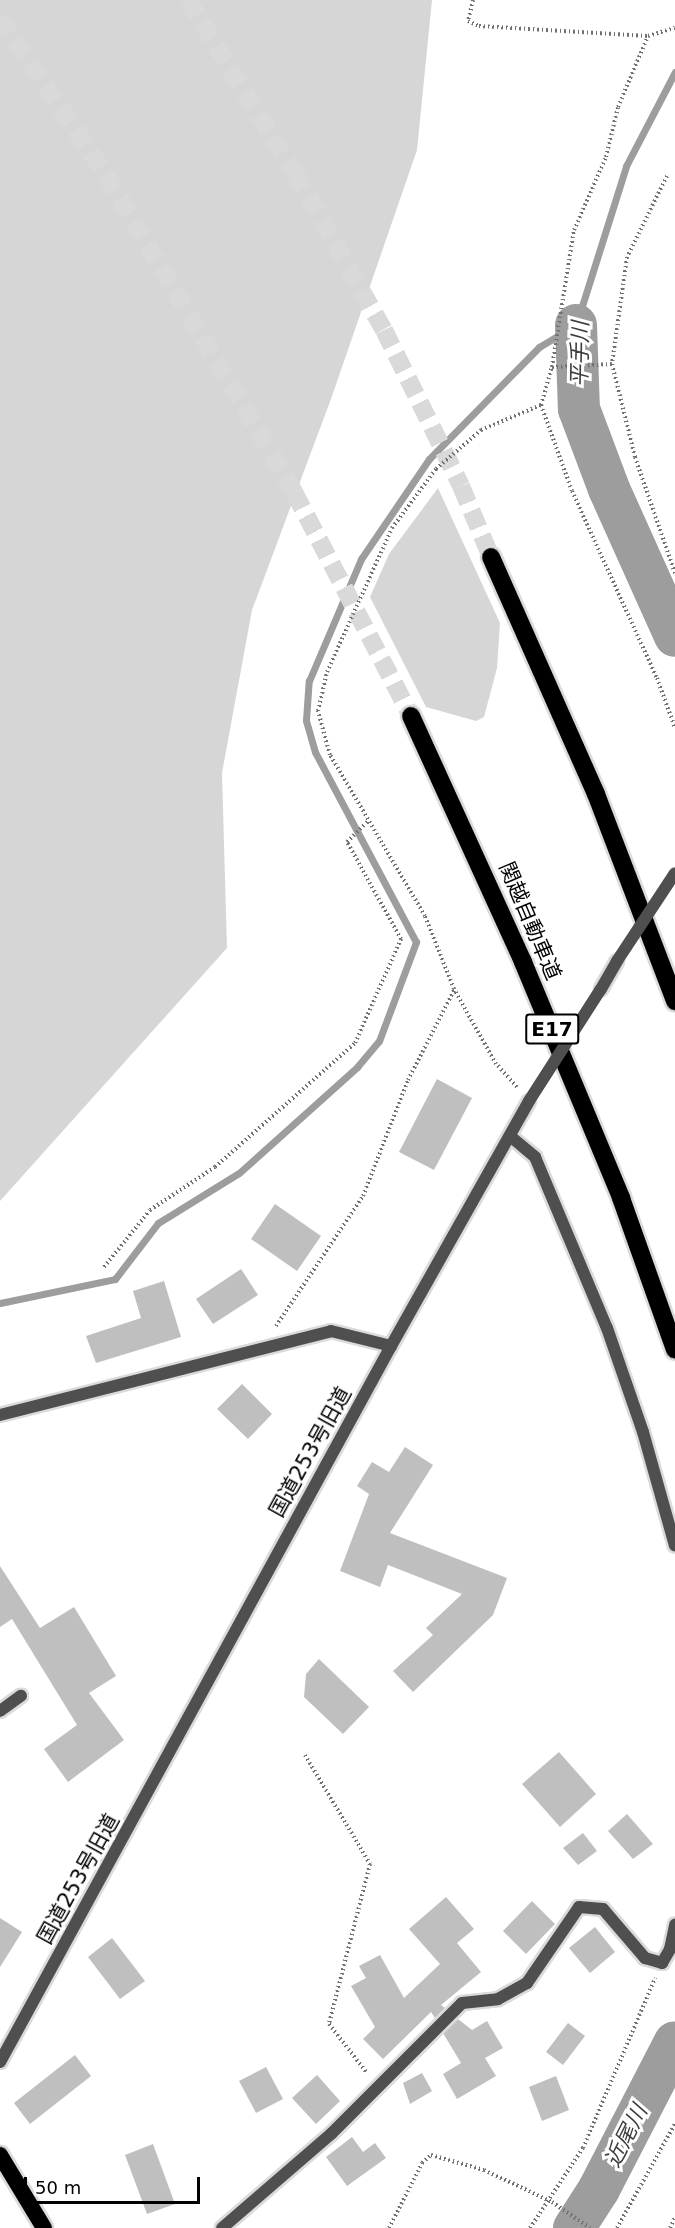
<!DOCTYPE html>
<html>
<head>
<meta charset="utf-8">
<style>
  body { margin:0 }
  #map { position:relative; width:675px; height:2228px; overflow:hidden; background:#fff; font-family:"DejaVu Sans","Noto Sans JP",sans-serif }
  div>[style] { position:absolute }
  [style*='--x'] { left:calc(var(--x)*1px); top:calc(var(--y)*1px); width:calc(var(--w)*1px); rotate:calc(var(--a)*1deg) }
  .green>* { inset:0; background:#d6d6d6 }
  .stream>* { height:7px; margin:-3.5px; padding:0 3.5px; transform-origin:3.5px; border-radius:3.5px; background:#9d9d9d }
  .river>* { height:42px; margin:-21px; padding:0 21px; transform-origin:21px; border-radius:21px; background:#9d9d9d }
  .building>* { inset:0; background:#bfbfbf }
  .motorway-tunnel>* { height:18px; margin-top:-9px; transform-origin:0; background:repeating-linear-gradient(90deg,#d9d9d9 0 18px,transparent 0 27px) }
  .path>* { height:4px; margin-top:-2px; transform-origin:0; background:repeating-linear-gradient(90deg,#717171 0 1.5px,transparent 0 4.5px) }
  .roads { filter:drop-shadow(2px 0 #dbdbdb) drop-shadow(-2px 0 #dbdbdb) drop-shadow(0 2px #dbdbdb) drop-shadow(0 -2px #dbdbdb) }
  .service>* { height:12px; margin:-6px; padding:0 6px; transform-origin:6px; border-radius:6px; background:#4f4f4f }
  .minor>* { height:12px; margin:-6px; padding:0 6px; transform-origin:6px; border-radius:6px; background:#4f4f4f }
  .tertiary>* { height:12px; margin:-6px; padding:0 6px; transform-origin:6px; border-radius:6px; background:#4f4f4f }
  .trunk>* { height:16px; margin:-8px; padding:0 8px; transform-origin:8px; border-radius:8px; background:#000 }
  .motorway>* { height:18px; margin:-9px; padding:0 9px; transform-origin:9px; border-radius:9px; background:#000 }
  .tertiary-bridge>* { height:12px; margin:-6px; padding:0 6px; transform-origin:6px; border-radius:6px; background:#4f4f4f }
  span { translate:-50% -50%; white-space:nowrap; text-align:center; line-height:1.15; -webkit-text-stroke:6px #fff; paint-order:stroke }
  .shield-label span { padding:2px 4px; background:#fff; border:2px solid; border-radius:4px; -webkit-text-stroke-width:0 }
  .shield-label { font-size:20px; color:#000; font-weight:700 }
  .street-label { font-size:21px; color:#000 }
  .water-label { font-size:22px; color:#3e3e3e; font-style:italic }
  .scale { position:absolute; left:24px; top:2177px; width:176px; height:27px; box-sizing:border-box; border:3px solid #000; border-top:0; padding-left:8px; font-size:18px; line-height:21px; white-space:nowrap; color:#000; -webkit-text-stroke:4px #fff; paint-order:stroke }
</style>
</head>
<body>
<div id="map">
  <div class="green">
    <i style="clip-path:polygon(0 0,432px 0,417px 150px,331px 399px,252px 610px,222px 773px,227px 948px,0 1201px)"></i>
    <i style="clip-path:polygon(438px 488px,500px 623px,497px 668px,484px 717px,476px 721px,426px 707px,370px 597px,389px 554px)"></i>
  </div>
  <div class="stream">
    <i style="--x:0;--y:1303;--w:117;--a:-11.8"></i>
    <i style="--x:115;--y:1279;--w:71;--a:-52.5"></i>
    <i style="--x:158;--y:1223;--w:95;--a:-31.7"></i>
    <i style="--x:239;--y:1173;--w:159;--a:-41.9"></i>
    <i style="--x:357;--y:1067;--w:34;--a:-50"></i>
    <i style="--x:379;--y:1041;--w:106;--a:-69.5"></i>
    <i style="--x:416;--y:942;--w:215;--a:-118"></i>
    <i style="--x:315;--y:752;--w:33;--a:-106"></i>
    <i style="--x:306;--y:720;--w:39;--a:-86"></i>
    <i style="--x:309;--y:681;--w:133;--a:-66.9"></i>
    <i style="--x:361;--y:559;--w:121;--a:-55.8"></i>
    <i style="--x:429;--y:459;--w:157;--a:-45.5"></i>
    <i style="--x:539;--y:347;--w:43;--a:-30.7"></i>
    <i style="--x:576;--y:325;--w:167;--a:-72.5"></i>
    <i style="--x:626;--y:166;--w:106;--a:-62.5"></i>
  </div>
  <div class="river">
    <i style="--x:576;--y:325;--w:84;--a:88"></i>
    <i style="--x:579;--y:409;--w:85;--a:69.4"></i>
    <i style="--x:609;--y:489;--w:161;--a:65.8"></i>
    <i style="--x:574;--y:2228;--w:46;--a:-57.3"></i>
    <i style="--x:599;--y:2189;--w:165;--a:-62.7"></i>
  </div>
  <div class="building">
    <i style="clip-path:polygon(437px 1079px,472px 1098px,434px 1170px,399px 1152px)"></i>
    <i style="clip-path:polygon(275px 1204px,321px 1236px,297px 1271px,251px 1239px)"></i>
    <i style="clip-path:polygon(241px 1269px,258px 1295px,213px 1324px,196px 1299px)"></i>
    <i style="clip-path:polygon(164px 1281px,181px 1337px,96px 1363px,86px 1336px,141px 1318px,133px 1291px)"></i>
    <i style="clip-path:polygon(242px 1384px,272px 1414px,248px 1439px,217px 1409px)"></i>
    <i style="clip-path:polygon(405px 1447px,433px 1465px,390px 1533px,507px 1578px,493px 1615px,413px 1692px,393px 1671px,433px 1635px,426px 1628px,462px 1594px,388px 1565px,380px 1587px,340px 1571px,369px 1494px,357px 1486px,372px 1462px,389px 1472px)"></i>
    <i style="clip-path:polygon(0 1566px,40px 1628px,74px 1607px,116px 1676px,89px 1693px,124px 1740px,68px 1782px,44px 1749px,77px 1725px,12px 1619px,0 1627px)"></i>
    <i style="clip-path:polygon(319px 1659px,369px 1707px,343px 1734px,304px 1697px,306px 1674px)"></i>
    <i style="clip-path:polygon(559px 1752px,596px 1794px,560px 1827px,522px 1784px)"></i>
    <i style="clip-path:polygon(627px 1814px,653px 1844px,633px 1859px,608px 1831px)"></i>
    <i style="clip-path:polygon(583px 1833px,597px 1851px,578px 1865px,563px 1848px)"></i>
    <i style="clip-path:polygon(446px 1897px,474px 1929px,457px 1943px,481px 1972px,441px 2005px,445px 2008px,435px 2018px,431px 2012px,383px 2059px,363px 2039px,375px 2027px,351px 1986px,366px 1978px,359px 1966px,380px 1955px,404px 1998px,440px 1964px,409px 1929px)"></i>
    <i style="clip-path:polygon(532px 1901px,555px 1924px,526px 1954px,503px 1931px)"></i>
    <i style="clip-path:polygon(0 1918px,22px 1932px,0 1967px)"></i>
    <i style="clip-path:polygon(595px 1927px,615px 1952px,590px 1973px,569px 1948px)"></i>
    <i style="clip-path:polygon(112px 1938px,145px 1981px,120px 1999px,88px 1957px)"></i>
    <i style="clip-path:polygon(458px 2019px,472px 2030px,487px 2021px,503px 2048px,485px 2058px,496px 2076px,457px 2099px,443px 2074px,461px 2063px,443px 2033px)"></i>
    <i style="clip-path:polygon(568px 2023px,585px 2036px,563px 2065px,546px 2052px)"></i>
    <i style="clip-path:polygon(75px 2055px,91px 2076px,30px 2124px,14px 2103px)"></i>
    <i style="clip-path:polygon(266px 2067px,283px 2099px,256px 2113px,239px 2081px)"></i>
    <i style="clip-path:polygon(422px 2073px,432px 2091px,410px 2104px,403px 2083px)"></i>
    <i style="clip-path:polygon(317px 2075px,340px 2101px,316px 2124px,292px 2098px)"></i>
    <i style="clip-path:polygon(556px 2076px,569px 2110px,542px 2121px,529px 2087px)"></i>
    <i style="clip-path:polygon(352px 2137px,363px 2152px,375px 2143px,386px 2158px,347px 2186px,326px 2157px)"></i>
    <i style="clip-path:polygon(153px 2144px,175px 2204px,147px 2214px,125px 2155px)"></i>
  </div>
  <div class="motorway-tunnel">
    <i style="--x:188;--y:0;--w:203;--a:58.3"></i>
    <i style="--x:295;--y:173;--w:180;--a:60.5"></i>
    <i style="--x:384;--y:330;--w:174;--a:63.7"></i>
    <i style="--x:461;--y:486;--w:77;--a:67.1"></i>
    <i style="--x:0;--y:18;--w:189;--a:56"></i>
    <i style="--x:106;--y:175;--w:369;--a:59.3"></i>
    <i style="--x:294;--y:492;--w:253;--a:62.4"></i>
  </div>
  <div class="path">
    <i style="--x:473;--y:0;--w:22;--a:103"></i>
    <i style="--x:468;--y:21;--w:12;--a:24"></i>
    <i style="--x:479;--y:26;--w:169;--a:3.4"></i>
    <i style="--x:667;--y:176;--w:90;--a:116.3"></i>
    <i style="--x:627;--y:257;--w:108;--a:98"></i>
    <i style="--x:612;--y:364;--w:96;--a:76.1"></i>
    <i style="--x:635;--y:457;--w:123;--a:71"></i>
    <i style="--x:552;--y:367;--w:60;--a:-2.9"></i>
    <i style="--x:541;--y:405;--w:40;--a:-74"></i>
    <i style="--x:552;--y:367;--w:139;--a:-80.9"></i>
    <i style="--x:574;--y:230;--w:80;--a:-66.3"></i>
    <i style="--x:606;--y:157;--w:51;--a:-76.5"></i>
    <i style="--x:618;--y:107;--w:77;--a:-67.1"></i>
    <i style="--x:648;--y:36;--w:28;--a:-17"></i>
    <i style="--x:517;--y:1087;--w:31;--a:-132"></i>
    <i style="--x:496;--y:1064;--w:86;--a:-119.2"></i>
    <i style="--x:454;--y:989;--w:79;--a:-111.7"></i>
    <i style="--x:425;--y:916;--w:187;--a:-120.5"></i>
    <i style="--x:330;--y:755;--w:46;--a:-105.3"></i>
    <i style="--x:318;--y:711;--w:40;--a:-77"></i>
    <i style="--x:327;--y:672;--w:158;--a:-65.7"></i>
    <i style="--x:392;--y:528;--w:74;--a:-53.3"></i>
    <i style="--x:436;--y:469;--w:60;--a:-40.9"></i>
    <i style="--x:481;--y:430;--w:65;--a:-22.6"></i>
    <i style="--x:541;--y:405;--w:91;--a:70.2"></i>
    <i style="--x:572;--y:491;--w:205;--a:65.6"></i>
    <i style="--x:657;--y:678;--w:53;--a:70.2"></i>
    <i style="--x:104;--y:1267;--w:73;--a:-51.1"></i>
    <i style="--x:150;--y:1210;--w:78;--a:-33.5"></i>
    <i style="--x:215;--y:1167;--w:187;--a:-41.5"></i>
    <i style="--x:355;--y:1043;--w:114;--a:-66.1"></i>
    <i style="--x:401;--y:939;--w:111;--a:-119.1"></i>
    <i style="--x:347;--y:842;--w:31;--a:-45"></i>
    <i style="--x:276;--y:1326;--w:156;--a:-56.2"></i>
    <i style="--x:363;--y:1196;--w:124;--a:-68.8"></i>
    <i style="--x:408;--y:1080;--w:101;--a:-62.9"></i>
    <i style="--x:305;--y:1755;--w:127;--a:59.2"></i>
    <i style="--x:370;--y:1864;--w:165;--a:104.4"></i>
    <i style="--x:329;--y:2024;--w:62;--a:52.2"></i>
    <i style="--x:389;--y:2228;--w:73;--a:-63.1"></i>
    <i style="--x:422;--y:2163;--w:12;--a:-42"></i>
    <i style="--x:431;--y:2155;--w:55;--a:15.8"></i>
    <i style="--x:484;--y:2170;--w:75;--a:25.2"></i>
    <i style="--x:552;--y:2202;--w:46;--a:34.4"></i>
    <i style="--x:530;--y:2228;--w:96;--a:-56.5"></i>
    <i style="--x:583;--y:2148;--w:185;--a:-67"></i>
    <i style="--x:617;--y:2228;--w:119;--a:-60.9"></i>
    <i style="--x:670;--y:2228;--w:12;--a:-66"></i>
  </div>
  <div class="roads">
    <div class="service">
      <i style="--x:510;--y:1136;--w:33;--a:40"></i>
      <i style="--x:535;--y:1157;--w:186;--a:67.2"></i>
      <i style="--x:607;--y:1328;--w:110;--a:70.9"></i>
      <i style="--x:643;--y:1432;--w:118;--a:74.3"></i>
      <i style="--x:222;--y:2228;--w:144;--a:-40.8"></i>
      <i style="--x:331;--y:2134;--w:185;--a:-45"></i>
      <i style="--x:462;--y:2003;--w:36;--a:-6"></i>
      <i style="--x:498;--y:1999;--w:33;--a:-29"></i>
      <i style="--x:527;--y:1983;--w:92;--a:-55.6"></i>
      <i style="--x:579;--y:1907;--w:24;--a:5"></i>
      <i style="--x:603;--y:1909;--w:65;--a:49.4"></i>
      <i style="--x:645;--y:1958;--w:18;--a:16"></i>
      <i style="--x:662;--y:1963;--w:16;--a:-60"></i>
      <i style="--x:670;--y:1949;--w:25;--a:-78"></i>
    </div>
    <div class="minor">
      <i style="--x:0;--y:1415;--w:341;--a:-14.2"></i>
      <i style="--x:331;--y:1331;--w:62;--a:14"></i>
      <i style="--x:0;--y:1711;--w:26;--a:-36"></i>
    </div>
    <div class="tertiary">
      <i style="--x:601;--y:989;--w:32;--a:-60"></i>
      <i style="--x:0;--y:2062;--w:816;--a:-61.36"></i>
      <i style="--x:391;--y:1346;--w:281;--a:-60.6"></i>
    </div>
    <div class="trunk">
      <i style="--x:0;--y:2155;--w:85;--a:58.9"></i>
    </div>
    <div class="motorway">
      <i style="--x:491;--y:557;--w:259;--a:66.1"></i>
      <i style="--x:596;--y:794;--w:222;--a:69.1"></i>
      <i style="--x:411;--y:716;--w:270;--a:65.5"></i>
      <i style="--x:523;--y:962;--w:256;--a:67.4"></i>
      <i style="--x:621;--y:1198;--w:161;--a:70.4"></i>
    </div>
  </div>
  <div class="tertiary-bridge">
    <i style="--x:617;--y:961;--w:105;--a:-56.6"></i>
    <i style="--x:529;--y:1101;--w:133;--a:-57.3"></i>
  </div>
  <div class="shield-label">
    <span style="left:552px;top:1029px">E17</span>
  </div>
  <div class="street-label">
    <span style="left:530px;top:921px;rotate:67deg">関越自動車道</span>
    <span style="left:310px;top:1452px;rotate:-61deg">国道253号旧道</span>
    <span style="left:78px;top:1879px;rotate:-61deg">国道253号旧道</span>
  </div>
  <div class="water-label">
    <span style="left:580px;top:354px;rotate:-89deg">平手川</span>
    <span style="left:626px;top:2136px;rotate:-63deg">近尾川</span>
  </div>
  <div class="scale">50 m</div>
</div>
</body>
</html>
